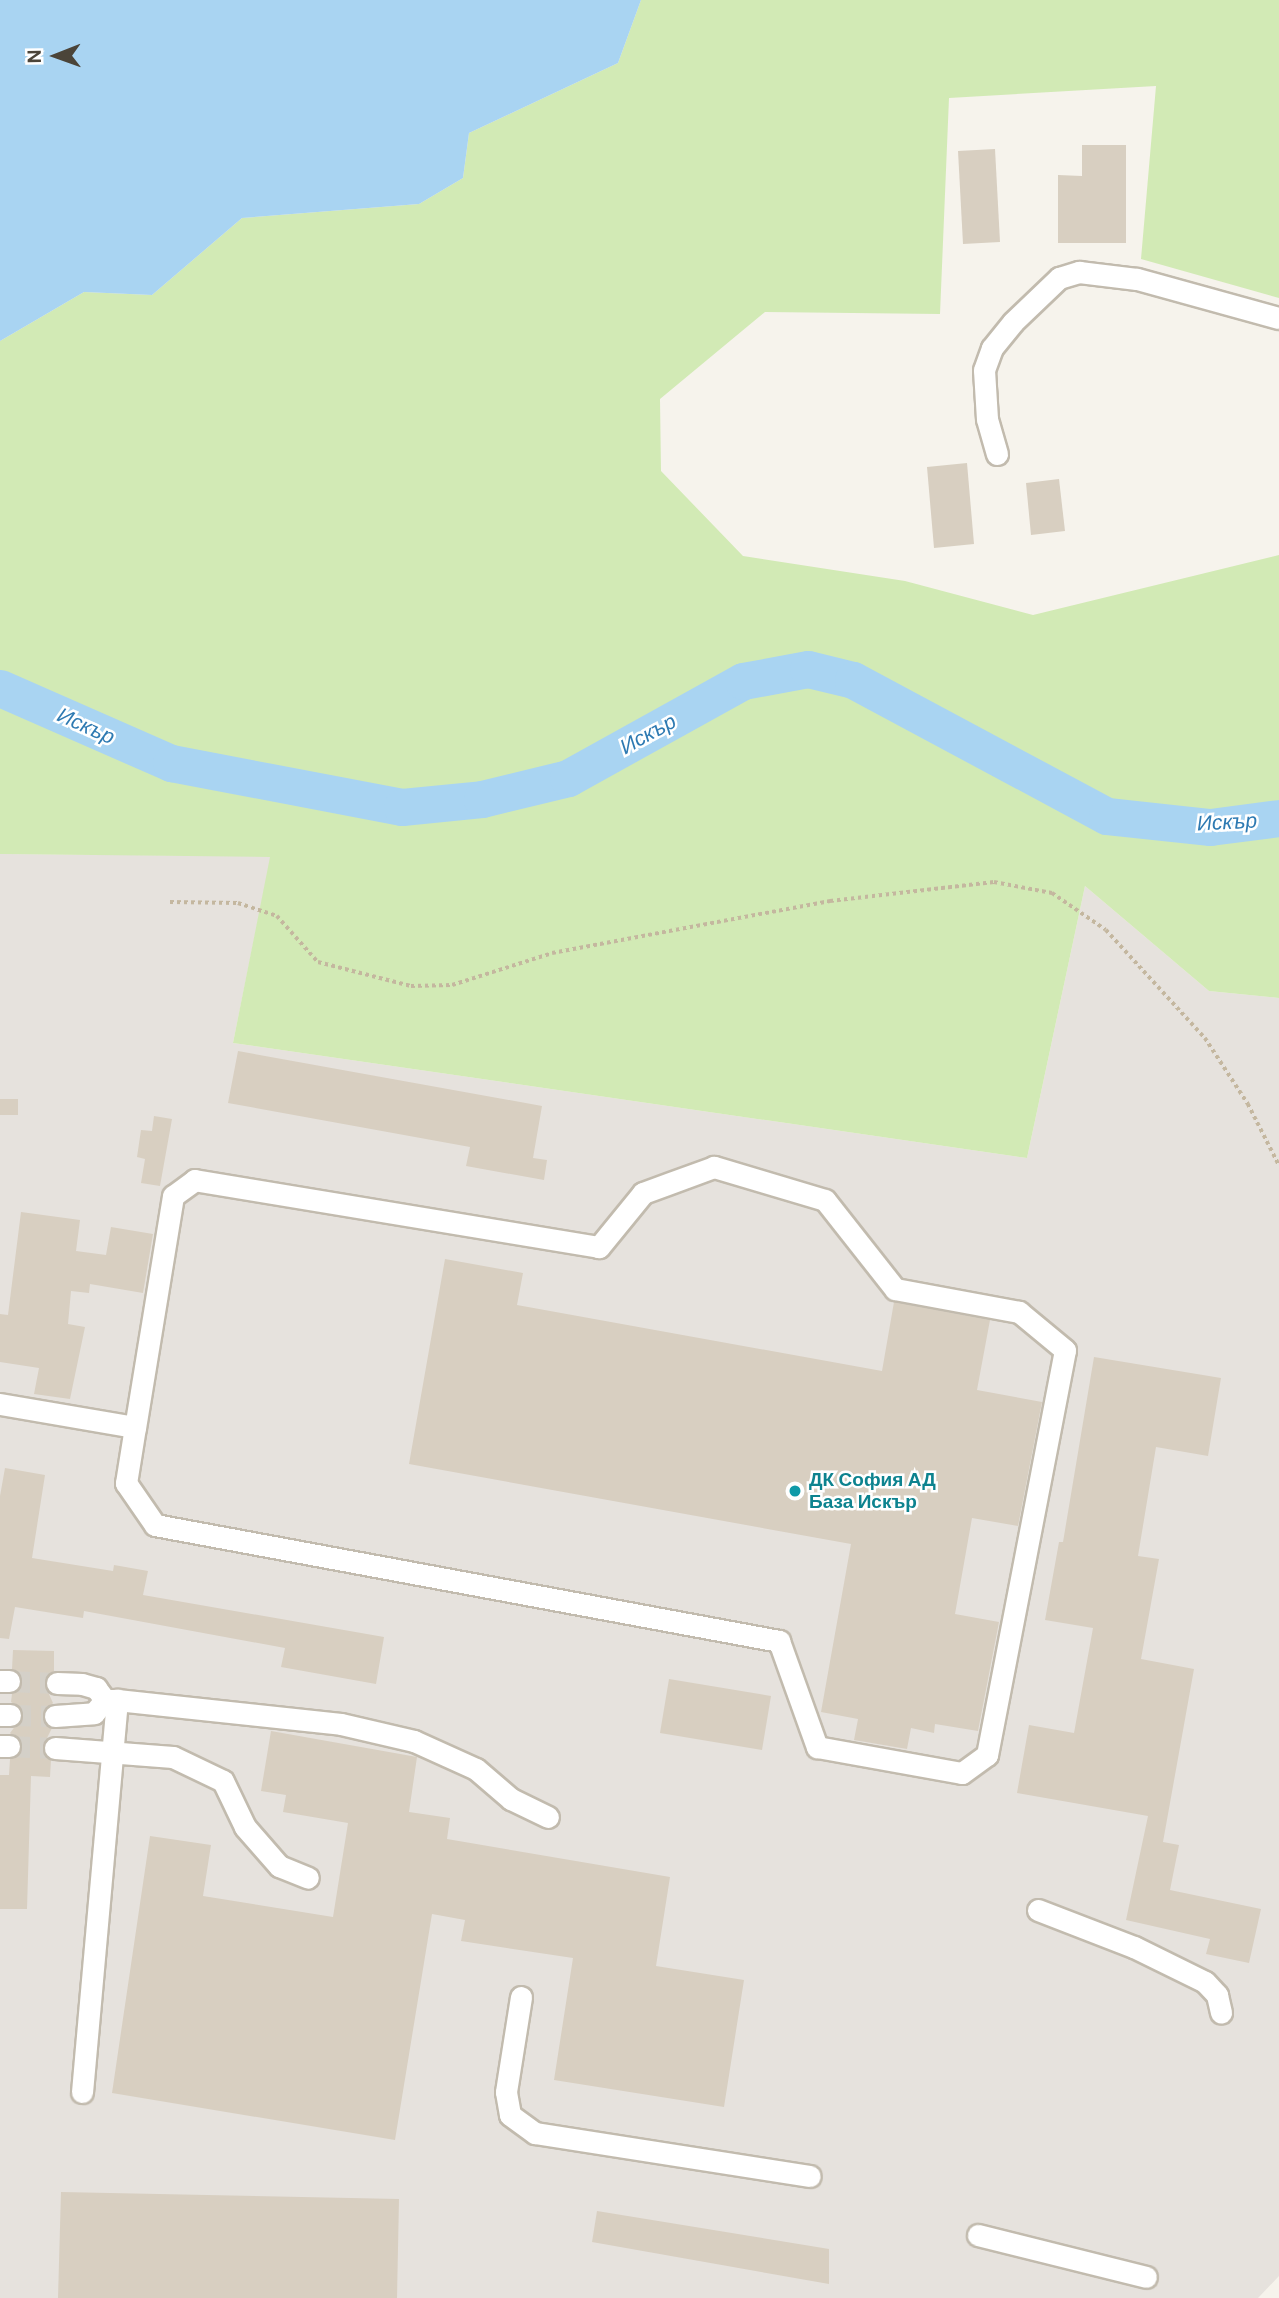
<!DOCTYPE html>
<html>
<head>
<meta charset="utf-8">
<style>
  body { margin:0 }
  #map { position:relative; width:1279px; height:2298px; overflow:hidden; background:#f6f3ec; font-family:"DM Sans",sans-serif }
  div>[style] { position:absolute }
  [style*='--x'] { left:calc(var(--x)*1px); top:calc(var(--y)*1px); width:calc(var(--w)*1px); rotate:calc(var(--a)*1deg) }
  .industrial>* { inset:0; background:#e6e2dd }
  .green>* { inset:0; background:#d2eab5 }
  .water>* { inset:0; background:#a9d4f2 }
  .river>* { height:37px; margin:-18.5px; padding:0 18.5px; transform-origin:18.5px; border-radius:18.5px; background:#a9d4f2 }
  .building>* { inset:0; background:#d8cfc1 }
  .minor-tunnel>* { height:21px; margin-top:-10.5px; transform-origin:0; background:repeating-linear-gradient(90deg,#d4d0c8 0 21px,transparent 0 31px) }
  .path>* { height:3.5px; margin-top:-1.75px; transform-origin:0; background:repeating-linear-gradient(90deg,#c4b79f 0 3.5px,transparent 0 7px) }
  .roads { filter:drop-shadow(2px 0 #c2bbae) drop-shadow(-2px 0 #c2bbae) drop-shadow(0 2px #c2bbae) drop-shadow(0 -2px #c2bbae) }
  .minor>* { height:21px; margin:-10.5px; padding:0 10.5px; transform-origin:10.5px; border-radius:10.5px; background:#fff }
  .dots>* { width:19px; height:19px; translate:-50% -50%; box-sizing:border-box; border:4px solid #fff; border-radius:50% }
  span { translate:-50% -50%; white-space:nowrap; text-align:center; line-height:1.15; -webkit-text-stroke:5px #fff; paint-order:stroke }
  .culture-label { font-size:19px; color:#0d838f; font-weight:700 }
  .left { translate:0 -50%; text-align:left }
  .water-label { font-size:21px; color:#2e7ab2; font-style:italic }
  .north { position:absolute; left:21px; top:21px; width:70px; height:70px; -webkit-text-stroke:5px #fff; paint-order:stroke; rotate:269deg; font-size:19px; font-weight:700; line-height:28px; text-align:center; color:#4b4439 }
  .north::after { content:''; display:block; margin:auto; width:24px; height:32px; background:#4b4439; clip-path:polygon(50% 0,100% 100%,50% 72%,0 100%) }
</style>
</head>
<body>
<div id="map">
  <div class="industrial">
    <i style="clip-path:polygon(0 854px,271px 856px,233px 1043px,1027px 1158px,1085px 886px,1209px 991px,1279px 998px,1279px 2276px,1258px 2298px,0 2298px)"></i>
  </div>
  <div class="green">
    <i style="clip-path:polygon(641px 0,1279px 0,1279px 298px,1141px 259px,1156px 86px,949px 98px,940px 314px,765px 312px,660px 399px,661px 471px,743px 556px,905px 581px,1033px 615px,1279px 555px,1279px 998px,1209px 991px,1085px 886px,1027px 1158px,233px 1043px,270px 857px,0 854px,0 341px,84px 292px,152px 295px,242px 218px,419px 204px,463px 178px,469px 133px,618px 63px)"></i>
  </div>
  <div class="water">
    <i style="clip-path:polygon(0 0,641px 0,618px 63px,469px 133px,463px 178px,419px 204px,242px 218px,152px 295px,84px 292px,0 341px)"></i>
  </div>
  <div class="river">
    <i style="--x:0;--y:688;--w:187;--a:23.7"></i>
    <i style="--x:171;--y:763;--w:235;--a:10.8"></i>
    <i style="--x:402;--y:807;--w:80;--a:-5.7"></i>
    <i style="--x:482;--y:799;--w:89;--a:-13.7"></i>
    <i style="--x:568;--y:778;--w:200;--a:-29"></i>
    <i style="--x:743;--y:681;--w:66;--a:-10.5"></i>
    <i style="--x:808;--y:669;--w:46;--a:13.7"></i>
    <i style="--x:853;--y:680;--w:288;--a:28.2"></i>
    <i style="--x:1107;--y:816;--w:104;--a:6.1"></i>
    <i style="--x:1210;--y:827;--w:70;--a:-7.4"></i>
  </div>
  <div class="building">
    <i style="clip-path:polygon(1082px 145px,1126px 145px,1126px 243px,1058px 243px,1058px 175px,1082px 176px)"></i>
    <i style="clip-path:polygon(995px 149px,1000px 242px,963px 244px,958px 151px)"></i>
    <i style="clip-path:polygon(967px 463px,974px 544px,934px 548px,927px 467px)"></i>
    <i style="clip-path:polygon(1059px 479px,1065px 531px,1031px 535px,1026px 483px)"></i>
    <i style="clip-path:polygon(238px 1051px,542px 1106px,533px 1158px,547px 1160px,544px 1180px,466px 1166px,470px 1147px,228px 1103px)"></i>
    <i style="clip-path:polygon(0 1099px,18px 1099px,18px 1115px,0 1115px)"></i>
    <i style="clip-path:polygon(154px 1116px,172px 1119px,160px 1186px,141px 1183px,145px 1159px,137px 1157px,141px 1130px,152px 1131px)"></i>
    <i style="clip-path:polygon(21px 1212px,80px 1220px,76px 1251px,106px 1255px,111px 1227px,153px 1234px,143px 1293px,90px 1284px,89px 1293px,71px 1291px,68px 1324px,85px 1327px,70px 1399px,34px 1394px,39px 1368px,0 1362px,0 1314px,8px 1315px)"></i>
    <i style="clip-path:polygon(445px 1259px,523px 1273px,517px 1305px,882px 1371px,894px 1302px,990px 1320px,977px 1390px,1042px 1402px,1018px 1526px,972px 1518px,955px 1614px,999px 1622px,978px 1731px,935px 1724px,934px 1733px,911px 1728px,907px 1749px,854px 1740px,858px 1719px,821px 1712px,851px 1544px,409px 1464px)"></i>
    <i style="clip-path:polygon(1094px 1357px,1221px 1378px,1208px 1456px,1156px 1447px,1138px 1556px,1159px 1559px,1141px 1659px,1194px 1669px,1163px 1842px,1179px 1845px,1170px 1890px,1261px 1909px,1249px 1963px,1206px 1954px,1210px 1939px,1126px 1920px,1148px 1816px,1017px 1793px,1029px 1725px,1074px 1733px,1093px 1628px,1045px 1620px,1059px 1542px,1063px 1542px)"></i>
    <i style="clip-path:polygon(5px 1468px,45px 1475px,32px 1558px,113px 1571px,114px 1565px,148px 1571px,143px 1595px,384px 1637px,376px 1684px,281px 1667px,285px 1648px,84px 1611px,83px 1618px,15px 1607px,9px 1639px,0 1638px,0 1496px)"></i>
    <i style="clip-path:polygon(13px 1650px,54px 1651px,54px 1671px,44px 1683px,53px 1703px,42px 1716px,52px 1728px,42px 1748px,51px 1760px,50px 1777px,31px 1776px,27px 1909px,0 1909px,0 1775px,9px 1775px,10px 1759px,22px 1747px,10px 1733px,23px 1716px,21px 1708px,11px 1702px,12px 1694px,22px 1682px,12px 1669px)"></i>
    <i style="clip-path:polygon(669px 1679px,771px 1696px,762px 1750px,660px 1733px)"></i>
    <i style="clip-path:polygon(271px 1731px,417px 1757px,409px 1812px,450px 1818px,447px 1839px,670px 1877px,656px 1966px,744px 1980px,724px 2107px,554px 2080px,573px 1958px,461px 1941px,465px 1920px,432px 1914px,395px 2140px,112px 2093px,150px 1836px,211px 1845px,203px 1896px,333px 1917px,348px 1823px,283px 1812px,286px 1795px,261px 1791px)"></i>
    <i style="clip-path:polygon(61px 2192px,399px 2199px,397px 2298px,58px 2298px)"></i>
    <i style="clip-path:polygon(597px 2211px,829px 2249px,829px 2284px,592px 2242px)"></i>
  </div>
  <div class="minor-tunnel">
    <i style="--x:9;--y:1681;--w:48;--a:2.4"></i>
    <i style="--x:10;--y:1715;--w:45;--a:1.3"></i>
    <i style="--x:9;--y:1746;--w:46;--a:2.5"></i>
  </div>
  <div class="path">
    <i style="--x:170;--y:902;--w:68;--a:0.8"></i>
    <i style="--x:238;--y:903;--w:41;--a:18.4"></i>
    <i style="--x:277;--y:916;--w:62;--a:48.3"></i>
    <i style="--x:318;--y:962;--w:96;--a:14.5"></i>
    <i style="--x:411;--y:986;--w:41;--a:-1.4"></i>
    <i style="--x:452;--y:985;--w:105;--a:-17.7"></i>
    <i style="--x:552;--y:953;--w:283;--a:-10.6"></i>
    <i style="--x:830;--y:901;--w:165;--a:-6.6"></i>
    <i style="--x:994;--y:882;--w:59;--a:10.7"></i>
    <i style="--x:1052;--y:893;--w:65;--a:34.4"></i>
    <i style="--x:1106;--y:930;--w:147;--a:47.5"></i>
    <i style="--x:1205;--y:1038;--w:79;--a:56.9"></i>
    <i style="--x:1248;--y:1104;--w:68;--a:63.1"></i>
  </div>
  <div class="roads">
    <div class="minor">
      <i style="--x:997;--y:454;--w:36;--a:-106"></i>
      <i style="--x:987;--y:419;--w:49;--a:-93.5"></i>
      <i style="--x:984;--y:370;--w:23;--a:-70"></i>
      <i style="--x:992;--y:348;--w:33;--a:-51"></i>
      <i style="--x:1013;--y:322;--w:64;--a:-43.7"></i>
      <i style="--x:1059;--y:278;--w:21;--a:-17"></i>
      <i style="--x:1079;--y:272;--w:58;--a:6.9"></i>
      <i style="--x:1137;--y:279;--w:147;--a:15.4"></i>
      <i style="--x:0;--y:1404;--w:137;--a:9.7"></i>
      <i style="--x:135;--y:1427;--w:57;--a:99.1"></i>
      <i style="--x:126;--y:1483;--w:51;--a:55.4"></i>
      <i style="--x:155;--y:1525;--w:635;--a:10.53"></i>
      <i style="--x:779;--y:1641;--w:113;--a:70.3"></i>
      <i style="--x:817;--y:1747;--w:147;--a:10.2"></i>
      <i style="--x:962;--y:1773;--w:31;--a:-36"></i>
      <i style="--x:987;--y:1755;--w:412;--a:-79.1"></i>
      <i style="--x:1065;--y:1350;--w:60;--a:-140.4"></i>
      <i style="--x:1019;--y:1312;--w:126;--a:-169.5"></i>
      <i style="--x:895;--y:1289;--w:113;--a:-128.2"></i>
      <i style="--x:825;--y:1200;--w:116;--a:-163.4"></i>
      <i style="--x:714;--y:1167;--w:76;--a:159.9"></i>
      <i style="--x:643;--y:1193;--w:70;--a:129.2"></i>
      <i style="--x:599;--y:1247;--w:410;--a:-170.6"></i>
      <i style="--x:195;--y:1180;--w:27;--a:144"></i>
      <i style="--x:173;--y:1196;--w:234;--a:99.3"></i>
      <i style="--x:0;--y:1681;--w:9;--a:0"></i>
      <i style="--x:57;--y:1683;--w:25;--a:2"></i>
      <i style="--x:82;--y:1684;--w:15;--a:16"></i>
      <i style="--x:96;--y:1688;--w:15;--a:53"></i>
      <i style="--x:105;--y:1700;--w:12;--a:0"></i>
      <i style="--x:0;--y:1715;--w:10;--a:0"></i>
      <i style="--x:55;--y:1716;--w:39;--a:-4"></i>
      <i style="--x:94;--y:1713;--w:17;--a:-50"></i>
      <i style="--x:0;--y:1746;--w:9;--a:0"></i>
      <i style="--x:55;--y:1748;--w:118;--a:4.4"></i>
      <i style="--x:173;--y:1757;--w:55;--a:25.6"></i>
      <i style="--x:223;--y:1781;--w:51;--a:64.4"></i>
      <i style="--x:245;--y:1827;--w:52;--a:48.9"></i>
      <i style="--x:279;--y:1866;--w:31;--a:22"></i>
      <i style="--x:1038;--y:1910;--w:103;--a:21.1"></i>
      <i style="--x:1134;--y:1947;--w:79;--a:26.2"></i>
      <i style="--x:1205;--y:1982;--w:18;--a:47"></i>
      <i style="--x:1217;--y:1995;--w:18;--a:77"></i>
      <i style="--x:521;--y:1997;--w:96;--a:99"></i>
      <i style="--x:506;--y:2092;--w:23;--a:80"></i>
      <i style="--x:510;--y:2115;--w:31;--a:36"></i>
      <i style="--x:535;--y:2133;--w:278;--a:8.9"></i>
      <i style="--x:82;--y:2092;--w:394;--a:-84.9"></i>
      <i style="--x:117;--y:1700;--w:225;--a:6.1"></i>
      <i style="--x:341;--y:1724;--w:75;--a:13.1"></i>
      <i style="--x:414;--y:1741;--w:68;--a:24.3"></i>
      <i style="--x:476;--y:1769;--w:46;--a:40.6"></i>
      <i style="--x:511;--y:1799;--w:41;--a:25.9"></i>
      <i style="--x:978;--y:2235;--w:173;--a:14"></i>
    </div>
  </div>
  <div class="dots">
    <i style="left:795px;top:1491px;background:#0f9aa8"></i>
  </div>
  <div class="culture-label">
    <span class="left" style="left:809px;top:1491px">ДК София АД<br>База Искър</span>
  </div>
  <div class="water-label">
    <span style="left:86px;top:726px;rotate:24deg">Искър</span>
    <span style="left:648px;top:734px;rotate:-29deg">Искър</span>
    <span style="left:1227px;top:822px;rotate:-3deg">Искър</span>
  </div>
  <div class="north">N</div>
</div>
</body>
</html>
